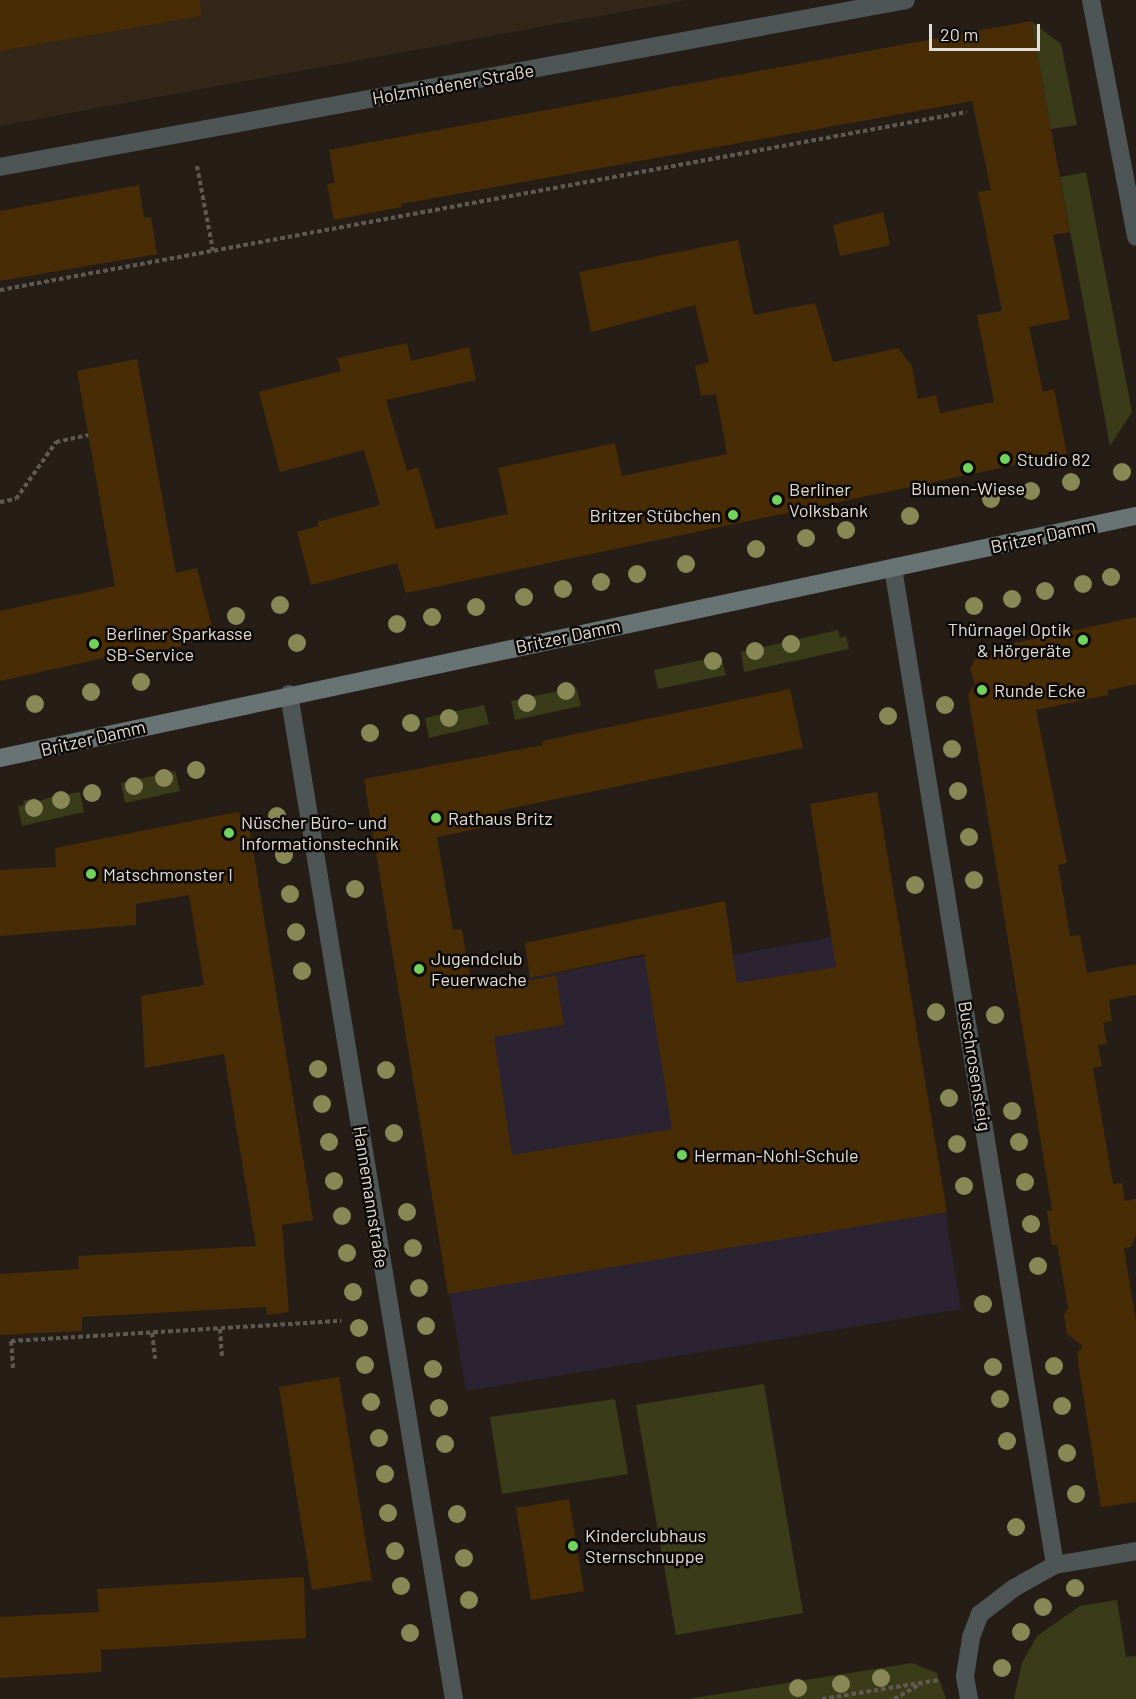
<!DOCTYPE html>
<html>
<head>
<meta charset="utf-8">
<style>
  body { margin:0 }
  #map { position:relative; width:1136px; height:1699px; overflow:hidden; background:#261e16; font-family:Barlow,sans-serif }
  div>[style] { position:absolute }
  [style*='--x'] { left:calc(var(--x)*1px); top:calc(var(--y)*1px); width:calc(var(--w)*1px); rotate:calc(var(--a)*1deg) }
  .built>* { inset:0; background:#322719 }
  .education>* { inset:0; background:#2b2332 }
  .green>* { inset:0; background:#393b19 }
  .building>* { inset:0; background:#472c06 }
  .path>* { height:4px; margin-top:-2px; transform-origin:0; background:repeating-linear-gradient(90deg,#605952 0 4.5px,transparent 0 7.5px) }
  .street>* { height:18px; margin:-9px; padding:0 9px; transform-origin:9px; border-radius:9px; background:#4e5555 }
  .secondary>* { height:18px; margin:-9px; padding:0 9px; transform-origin:9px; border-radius:9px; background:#687373 }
  .trees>* { width:18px; height:18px; margin:-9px; border-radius:50%; background:#878855 }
  .dots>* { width:16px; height:16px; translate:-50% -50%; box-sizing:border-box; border:3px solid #0c0906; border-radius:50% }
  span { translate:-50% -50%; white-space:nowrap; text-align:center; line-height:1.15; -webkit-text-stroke:5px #0c0906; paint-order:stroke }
  .street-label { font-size:18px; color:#e1dcd7 }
  .poi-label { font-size:18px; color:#e1dcd7 }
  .left { translate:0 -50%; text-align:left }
  .right { translate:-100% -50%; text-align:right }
  .scale { position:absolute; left:929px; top:24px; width:111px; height:27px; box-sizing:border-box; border:3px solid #e1dcd7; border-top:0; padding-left:8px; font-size:18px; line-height:21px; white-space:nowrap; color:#e1dcd7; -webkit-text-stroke:4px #0c0906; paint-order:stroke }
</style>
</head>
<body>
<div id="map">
  <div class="built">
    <i style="clip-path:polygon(0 0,687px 0,0 126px)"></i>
  </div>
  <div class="education">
    <i style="clip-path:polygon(898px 925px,961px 1309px,466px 1391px,415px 1091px,471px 990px,688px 947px,690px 963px)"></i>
  </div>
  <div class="green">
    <i style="clip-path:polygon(1031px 21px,1061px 44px,1077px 125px,1051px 129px)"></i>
    <i style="clip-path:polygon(1086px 172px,1132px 412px,1110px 446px,1060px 177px)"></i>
    <i style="clip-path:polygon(838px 630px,840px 638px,846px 636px,849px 649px,744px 672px,741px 652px)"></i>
    <i style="clip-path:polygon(721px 656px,726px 675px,658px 689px,654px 670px)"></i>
    <i style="clip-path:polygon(576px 687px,581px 706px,515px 720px,511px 701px)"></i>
    <i style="clip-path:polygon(484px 705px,489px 724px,429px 738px,425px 718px)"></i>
    <i style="clip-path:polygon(175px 771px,180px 791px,125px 803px,121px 783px)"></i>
    <i style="clip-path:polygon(64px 792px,65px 795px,80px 792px,84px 812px,22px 826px,18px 806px,24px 805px,23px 801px,36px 798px,37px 802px)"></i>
    <i style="clip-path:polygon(764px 1384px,803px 1613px,676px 1635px,636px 1405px)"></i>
    <i style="clip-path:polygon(615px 1399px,628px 1474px,502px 1494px,490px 1417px)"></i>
    <i style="clip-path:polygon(1117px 1600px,1126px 1657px,1136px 1656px,1136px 1699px,1014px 1699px,1022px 1663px,1037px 1636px,1080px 1606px)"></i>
    <i style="clip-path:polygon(912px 1663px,937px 1673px,946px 1699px,688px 1699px)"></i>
  </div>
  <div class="building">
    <i style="clip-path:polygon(0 0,200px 0,201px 16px,0 51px)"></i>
    <i style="clip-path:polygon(1031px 21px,1070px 232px,1053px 235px,1070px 319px,1029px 327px,1043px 392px,1054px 389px,1067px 454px,406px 593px,397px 563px,311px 585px,297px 532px,319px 526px,317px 522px,380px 505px,364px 450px,280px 472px,259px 392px,341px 371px,337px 358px,407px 343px,411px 361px,469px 347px,476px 380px,386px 400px,407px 471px,418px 467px,436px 529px,508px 514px,498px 468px,615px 443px,622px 476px,727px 454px,716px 394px,701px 396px,695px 366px,709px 362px,695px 305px,591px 332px,579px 272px,738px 240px,754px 315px,815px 303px,833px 362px,898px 348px,912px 366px,918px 399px,936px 395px,940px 413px,994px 402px,977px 315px,1002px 311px,978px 192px,991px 190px,972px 101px,401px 204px,402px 207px,334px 220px,327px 184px,335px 183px,329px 150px)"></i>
    <i style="clip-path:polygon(139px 185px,144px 218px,151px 217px,157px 254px,0 281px,0 211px)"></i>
    <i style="clip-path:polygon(883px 212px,890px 245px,840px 256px,833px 225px)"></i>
    <i style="clip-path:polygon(137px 359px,176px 573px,197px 568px,214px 634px,173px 649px,140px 650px,0 681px,0 611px,115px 586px,77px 371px)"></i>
    <i style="clip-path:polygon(1136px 617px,1136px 684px,1108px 690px,1108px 695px,1036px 710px,1067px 863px,1058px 865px,1070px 936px,1080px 935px,1087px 973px,1136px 964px,1136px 995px,1109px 1000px,1112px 1021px,1103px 1023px,1107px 1044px,1098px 1045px,1102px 1066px,1093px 1068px,1113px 1184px,1122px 1183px,1125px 1201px,1136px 1199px,1136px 1235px,1131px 1247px,1124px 1248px,1136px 1322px,1136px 1502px,1101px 1507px,1080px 1375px,1077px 1353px,1083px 1346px,1067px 1334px,1064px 1315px,1068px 1308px,1057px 1244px,1052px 1245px,1047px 1211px,1052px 1210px,968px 694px,975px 684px,970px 669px,975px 659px,995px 654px,1001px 646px)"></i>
    <i style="clip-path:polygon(790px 689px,803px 748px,498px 811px,500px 824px,437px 837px,453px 930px,462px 929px,472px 990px,556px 976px,564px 1025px,494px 1037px,512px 1155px,672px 1129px,644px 954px,530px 978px,525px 943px,725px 901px,737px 983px,836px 967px,810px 804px,877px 792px,947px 1212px,448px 1294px,364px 779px,543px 745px,542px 741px)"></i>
    <i style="clip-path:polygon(237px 812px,248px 819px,313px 1220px,282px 1225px,289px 1312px,267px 1315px,266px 1307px,82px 1317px,82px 1331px,0 1335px,0 1274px,79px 1269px,78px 1256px,256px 1246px,224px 1054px,145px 1068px,141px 996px,204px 985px,189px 895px,136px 904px,136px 925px,0 936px,0 870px,56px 867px,55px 848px)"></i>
    <i style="clip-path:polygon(339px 1377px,372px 1580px,312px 1590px,279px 1387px)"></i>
    <i style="clip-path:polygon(569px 1499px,584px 1591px,531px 1600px,516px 1508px)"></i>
    <i style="clip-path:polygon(304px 1577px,306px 1638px,101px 1650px,101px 1672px,0 1678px,0 1617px,99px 1612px,97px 1589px)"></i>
  </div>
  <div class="path">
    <i style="--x:197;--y:166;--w:86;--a:79.3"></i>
    <i style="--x:0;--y:290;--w:983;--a:-10.43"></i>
    <i style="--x:0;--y:502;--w:16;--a:-11"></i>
    <i style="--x:16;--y:499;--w:70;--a:-54.9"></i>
    <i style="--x:56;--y:442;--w:33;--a:-12"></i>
    <i style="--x:220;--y:1329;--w:27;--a:86"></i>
    <i style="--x:152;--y:1333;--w:26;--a:83"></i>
    <i style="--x:13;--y:1368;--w:27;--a:-94"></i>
    <i style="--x:11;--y:1341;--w:331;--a:-3.5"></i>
    <i style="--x:822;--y:1699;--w:118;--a:-9.3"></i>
    <i style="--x:894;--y:1699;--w:31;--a:-29"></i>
  </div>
  <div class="street">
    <i style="--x:1091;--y:0;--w:241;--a:79.2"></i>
    <i style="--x:0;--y:167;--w:921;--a:-10.44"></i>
    <i style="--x:893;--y:568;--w:1010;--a:80.77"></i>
    <i style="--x:289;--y:694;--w:1018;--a:80.68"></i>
    <i style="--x:969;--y:1699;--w:23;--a:-100"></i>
    <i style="--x:965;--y:1676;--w:39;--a:-81"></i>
    <i style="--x:971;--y:1637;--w:25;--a:-69"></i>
    <i style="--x:980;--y:1614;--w:43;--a:-37.4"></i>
    <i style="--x:1014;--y:1588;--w:47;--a:-29.3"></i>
    <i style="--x:1055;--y:1565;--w:82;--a:-9.8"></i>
  </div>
  <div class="secondary">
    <i style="--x:0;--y:758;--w:1161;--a:-12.03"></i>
  </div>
  <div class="trees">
    <i style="left:1122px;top:472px"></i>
    <i style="left:1071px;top:482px"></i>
    <i style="left:1031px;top:491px"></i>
    <i style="left:991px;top:499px"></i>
    <i style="left:910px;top:516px"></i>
    <i style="left:846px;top:530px"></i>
    <i style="left:806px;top:538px"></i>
    <i style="left:756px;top:549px"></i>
    <i style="left:686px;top:564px"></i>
    <i style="left:637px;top:574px"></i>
    <i style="left:1111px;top:577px"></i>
    <i style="left:601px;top:582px"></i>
    <i style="left:1083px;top:584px"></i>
    <i style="left:563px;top:589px"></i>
    <i style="left:1045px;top:591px"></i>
    <i style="left:524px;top:597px"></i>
    <i style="left:1012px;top:599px"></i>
    <i style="left:280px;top:605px"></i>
    <i style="left:974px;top:606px"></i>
    <i style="left:476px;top:607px"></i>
    <i style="left:236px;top:616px"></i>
    <i style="left:432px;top:617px"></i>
    <i style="left:397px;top:624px"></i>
    <i style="left:297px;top:643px"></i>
    <i style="left:791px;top:644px"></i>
    <i style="left:755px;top:651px"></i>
    <i style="left:713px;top:661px"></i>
    <i style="left:141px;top:682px"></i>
    <i style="left:566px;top:691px"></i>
    <i style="left:91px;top:692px"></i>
    <i style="left:527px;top:703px"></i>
    <i style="left:35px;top:704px"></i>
    <i style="left:945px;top:705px"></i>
    <i style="left:888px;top:716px"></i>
    <i style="left:449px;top:718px"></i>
    <i style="left:411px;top:723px"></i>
    <i style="left:370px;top:733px"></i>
    <i style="left:952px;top:749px"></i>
    <i style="left:196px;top:770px"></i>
    <i style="left:164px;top:778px"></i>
    <i style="left:134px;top:786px"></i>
    <i style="left:958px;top:791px"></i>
    <i style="left:92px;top:793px"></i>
    <i style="left:61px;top:800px"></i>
    <i style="left:34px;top:808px"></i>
    <i style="left:277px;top:816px"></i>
    <i style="left:969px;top:837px"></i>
    <i style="left:284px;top:855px"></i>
    <i style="left:974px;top:880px"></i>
    <i style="left:915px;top:885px"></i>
    <i style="left:355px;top:889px"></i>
    <i style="left:290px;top:894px"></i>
    <i style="left:296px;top:932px"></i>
    <i style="left:302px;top:971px"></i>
    <i style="left:936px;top:1012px"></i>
    <i style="left:995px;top:1015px"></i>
    <i style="left:318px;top:1069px"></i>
    <i style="left:386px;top:1070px"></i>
    <i style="left:949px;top:1098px"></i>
    <i style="left:322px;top:1104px"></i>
    <i style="left:1012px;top:1111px"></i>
    <i style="left:394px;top:1133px"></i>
    <i style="left:329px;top:1142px"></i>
    <i style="left:1019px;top:1142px"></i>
    <i style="left:957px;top:1144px"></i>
    <i style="left:334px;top:1181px"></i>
    <i style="left:1025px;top:1182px"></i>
    <i style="left:964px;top:1186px"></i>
    <i style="left:407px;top:1212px"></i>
    <i style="left:342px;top:1216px"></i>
    <i style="left:1031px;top:1224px"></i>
    <i style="left:413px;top:1248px"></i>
    <i style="left:347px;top:1253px"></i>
    <i style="left:1038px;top:1266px"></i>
    <i style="left:419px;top:1288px"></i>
    <i style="left:353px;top:1292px"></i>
    <i style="left:983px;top:1304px"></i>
    <i style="left:426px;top:1326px"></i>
    <i style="left:359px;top:1328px"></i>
    <i style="left:365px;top:1365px"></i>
    <i style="left:1054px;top:1366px"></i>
    <i style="left:993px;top:1367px"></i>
    <i style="left:433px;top:1369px"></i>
    <i style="left:1000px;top:1399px"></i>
    <i style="left:371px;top:1402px"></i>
    <i style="left:1062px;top:1406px"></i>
    <i style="left:439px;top:1408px"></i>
    <i style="left:379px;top:1438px"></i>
    <i style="left:1007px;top:1441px"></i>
    <i style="left:445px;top:1444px"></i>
    <i style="left:1067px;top:1453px"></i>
    <i style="left:385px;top:1474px"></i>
    <i style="left:1076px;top:1494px"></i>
    <i style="left:388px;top:1513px"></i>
    <i style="left:457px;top:1514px"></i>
    <i style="left:1016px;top:1527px"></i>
    <i style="left:395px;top:1551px"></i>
    <i style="left:464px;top:1558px"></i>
    <i style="left:401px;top:1586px"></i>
    <i style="left:1075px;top:1588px"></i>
    <i style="left:469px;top:1600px"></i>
    <i style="left:1043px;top:1607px"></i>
    <i style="left:1021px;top:1632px"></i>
    <i style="left:410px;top:1633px"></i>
    <i style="left:1002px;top:1668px"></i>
    <i style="left:881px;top:1678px"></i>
    <i style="left:841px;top:1684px"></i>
    <i style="left:798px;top:1688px"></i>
  </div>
  <div class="dots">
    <i style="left:1005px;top:459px;background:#72d25e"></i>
    <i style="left:968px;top:468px;background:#72d25e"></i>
    <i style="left:777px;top:500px;background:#72d25e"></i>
    <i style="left:733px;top:515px;background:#72d25e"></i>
    <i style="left:1083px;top:640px;background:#72d25e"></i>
    <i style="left:94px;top:644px;background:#72d25e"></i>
    <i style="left:982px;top:690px;background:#72d25e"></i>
    <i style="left:436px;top:818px;background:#72d25e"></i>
    <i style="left:229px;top:833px;background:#72d25e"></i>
    <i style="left:91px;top:874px;background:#72d25e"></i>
    <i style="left:419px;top:969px;background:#72d25e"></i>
    <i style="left:682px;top:1155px;background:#72d25e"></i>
    <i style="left:573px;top:1546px;background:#72d25e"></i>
  </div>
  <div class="street-label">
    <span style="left:453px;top:84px;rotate:-10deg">Holzmindener Straße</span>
    <span style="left:1043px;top:536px;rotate:-12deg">Britzer Damm</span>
    <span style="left:568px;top:636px;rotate:-12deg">Britzer Damm</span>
    <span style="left:93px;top:738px;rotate:-13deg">Britzer Damm</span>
    <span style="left:975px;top:1066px;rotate:81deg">Buschrosensteig</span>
    <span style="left:371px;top:1197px;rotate:81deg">Hannemannstraße</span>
  </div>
  <div class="poi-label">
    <span class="left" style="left:1017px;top:459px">Studio 82</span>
    <span style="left:968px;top:488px">Blumen-Wiese</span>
    <span class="left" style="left:789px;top:500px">Berliner<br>Volksbank</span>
    <span class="right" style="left:721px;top:515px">Britzer Stübchen</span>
    <span class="right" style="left:1071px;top:640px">Thürnagel Optik<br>&amp; Hörgeräte</span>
    <span class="left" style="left:106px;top:644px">Berliner Sparkasse<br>SB-Service</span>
    <span class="left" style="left:994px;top:690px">Runde Ecke</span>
    <span class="left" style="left:448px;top:818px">Rathaus Britz</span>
    <span class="left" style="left:241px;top:833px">Nüscher Büro- und<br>Informationstechnik</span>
    <span class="left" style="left:103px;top:874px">Matschmonster I</span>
    <span class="left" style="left:431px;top:969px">Jugendclub<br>Feuerwache</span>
    <span class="left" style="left:694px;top:1155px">Herman-Nohl-Schule</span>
    <span class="left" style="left:585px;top:1546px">Kinderclubhaus<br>Sternschnuppe</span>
  </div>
  <div class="scale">20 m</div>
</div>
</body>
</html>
